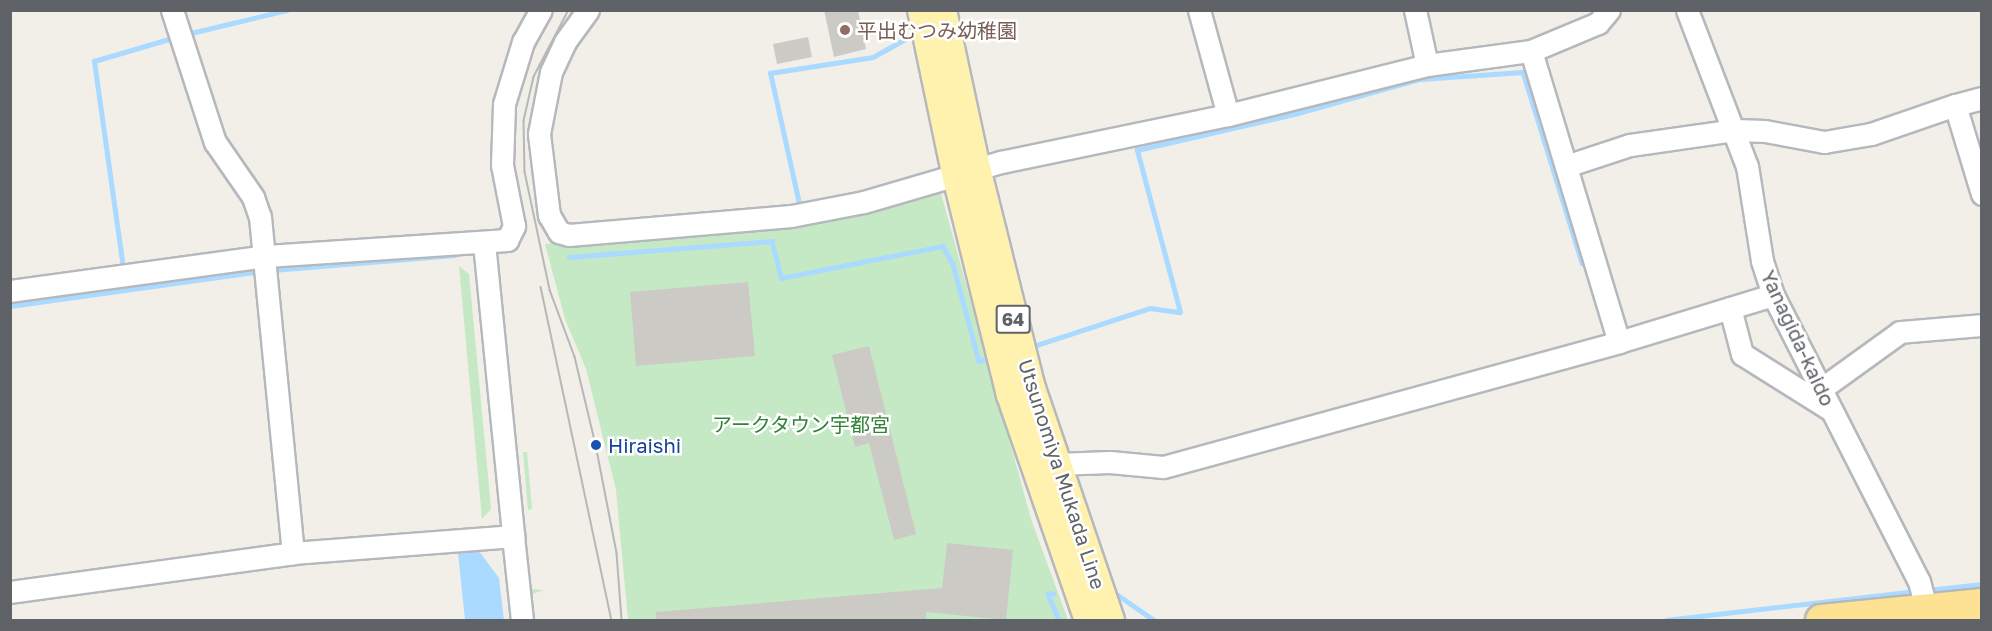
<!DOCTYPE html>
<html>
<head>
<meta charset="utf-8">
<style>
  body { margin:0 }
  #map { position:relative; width:1992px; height:631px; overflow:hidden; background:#f1efe8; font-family:"Golos Text","Noto Sans JP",sans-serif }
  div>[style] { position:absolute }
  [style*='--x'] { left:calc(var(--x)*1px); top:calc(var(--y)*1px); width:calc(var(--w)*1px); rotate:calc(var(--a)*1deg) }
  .green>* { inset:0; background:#c5e8c5 }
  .water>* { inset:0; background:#aadaff }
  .stream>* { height:4.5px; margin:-2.25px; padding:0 2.25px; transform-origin:2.25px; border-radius:2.25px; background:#aadaff }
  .building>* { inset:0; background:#cccac5 }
  .roads { filter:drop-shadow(2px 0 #b5b8bc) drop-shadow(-2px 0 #b5b8bc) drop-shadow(0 2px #b5b8bc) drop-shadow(0 -2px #b5b8bc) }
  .minor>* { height:21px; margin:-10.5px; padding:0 10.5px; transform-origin:10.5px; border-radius:10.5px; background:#fff }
  .major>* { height:26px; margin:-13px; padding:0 13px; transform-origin:13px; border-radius:13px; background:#fff2af }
  .highway>* { height:30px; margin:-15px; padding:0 15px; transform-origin:15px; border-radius:15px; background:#fde293 }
  .tram>* { height:1.5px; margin:-0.75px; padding:0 0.75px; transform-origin:0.75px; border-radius:0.75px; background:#b6b7b8 }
  .dots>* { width:16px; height:16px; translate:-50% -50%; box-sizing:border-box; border:3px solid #fff; border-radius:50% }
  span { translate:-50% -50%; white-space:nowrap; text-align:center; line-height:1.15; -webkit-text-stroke:5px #fff; paint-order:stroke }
  .shield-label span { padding:2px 4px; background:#fff; border:2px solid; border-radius:4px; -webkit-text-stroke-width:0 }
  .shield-label { font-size:18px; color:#5f6368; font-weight:700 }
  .education-label { font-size:20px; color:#785e54 }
  .left { translate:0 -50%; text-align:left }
  .street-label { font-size:20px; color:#5f6368 }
  .park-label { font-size:20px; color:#348238 }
  .transit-label { font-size:20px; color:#164399 }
  .frame { position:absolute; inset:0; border:12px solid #5f6368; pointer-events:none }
</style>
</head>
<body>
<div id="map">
  <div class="green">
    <i style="clip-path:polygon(940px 190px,1032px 522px,1068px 620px,628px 620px,616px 490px,586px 369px,565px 319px,545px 244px,780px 224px)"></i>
    <i style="clip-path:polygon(459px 266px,469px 274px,491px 509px,482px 519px)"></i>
    <i style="clip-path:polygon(523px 452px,527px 452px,532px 509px,528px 510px)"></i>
    <i style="clip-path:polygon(526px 543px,531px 589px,544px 590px,532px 594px,535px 620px,526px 620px,519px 551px)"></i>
  </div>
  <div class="water">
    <i style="clip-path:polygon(479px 551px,499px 578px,504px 620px,465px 620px,458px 553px)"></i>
  </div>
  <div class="stream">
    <i style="--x:187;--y:34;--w:103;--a:-13.5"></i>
    <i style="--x:800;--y:208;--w:138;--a:-102.5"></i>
    <i style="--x:770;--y:73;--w:104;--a:-8.8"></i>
    <i style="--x:873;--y:57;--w:38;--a:-29"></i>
    <i style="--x:569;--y:257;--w:204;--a:-4.5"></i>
    <i style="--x:772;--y:241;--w:38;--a:76"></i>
    <i style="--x:781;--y:278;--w:165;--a:-11.2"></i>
    <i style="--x:943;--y:246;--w:21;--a:61"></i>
    <i style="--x:953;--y:264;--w:100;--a:75"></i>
    <i style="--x:979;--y:361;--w:8;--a:-14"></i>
    <i style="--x:123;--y:268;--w:209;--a:-98"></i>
    <i style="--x:94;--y:61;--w:85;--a:-16.3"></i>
    <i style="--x:273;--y:270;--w:182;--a:-4.7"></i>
    <i style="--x:10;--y:306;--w:246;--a:-7.9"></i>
    <i style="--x:1034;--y:346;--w:122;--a:-18.1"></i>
    <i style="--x:1150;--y:308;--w:30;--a:8"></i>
    <i style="--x:1180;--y:312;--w:168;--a:-104.9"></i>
    <i style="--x:1137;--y:150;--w:165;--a:-12.9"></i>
    <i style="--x:1298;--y:113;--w:127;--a:-15.6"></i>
    <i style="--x:1420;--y:79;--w:103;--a:-3.9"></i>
    <i style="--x:1523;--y:72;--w:200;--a:72.8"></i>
    <i style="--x:1928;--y:590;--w:54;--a:-6.3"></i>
    <i style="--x:1054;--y:594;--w:6;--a:180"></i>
    <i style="--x:1048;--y:594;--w:28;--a:67"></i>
    <i style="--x:1118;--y:595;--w:44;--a:34.8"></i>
    <i style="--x:1666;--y:620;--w:252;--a:-6.6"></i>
  </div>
  <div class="building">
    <i style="clip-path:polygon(824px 10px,858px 10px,866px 49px,834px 57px)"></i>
    <i style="clip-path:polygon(808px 37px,812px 57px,777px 64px,773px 44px)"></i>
    <i style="clip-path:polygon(748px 282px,755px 356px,636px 366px,630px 292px)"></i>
    <i style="clip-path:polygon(869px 346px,916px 534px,894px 540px,869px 443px,855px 447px,832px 355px)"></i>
    <i style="clip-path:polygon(947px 543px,1013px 550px,1006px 620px,926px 612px,926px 621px,656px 621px,656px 612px,942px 588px)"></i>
  </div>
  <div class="roads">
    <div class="minor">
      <i style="--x:172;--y:10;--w:139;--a:72"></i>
      <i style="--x:215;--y:142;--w:67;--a:55.4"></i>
      <i style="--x:253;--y:197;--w:21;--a:71"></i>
      <i style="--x:260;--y:217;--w:338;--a:84.4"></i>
      <i style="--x:588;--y:10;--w:39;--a:126"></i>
      <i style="--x:565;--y:42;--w:33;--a:115"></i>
      <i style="--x:551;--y:72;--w:63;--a:101"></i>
      <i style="--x:539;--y:134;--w:82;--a:83"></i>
      <i style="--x:549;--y:215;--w:20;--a:60"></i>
      <i style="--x:559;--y:232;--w:10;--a:17"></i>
      <i style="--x:569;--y:235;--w:223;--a:-4.9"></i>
      <i style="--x:791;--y:216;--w:74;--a:-10.9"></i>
      <i style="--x:864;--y:202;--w:143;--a:-16.3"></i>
      <i style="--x:1001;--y:162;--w:232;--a:-11.7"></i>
      <i style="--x:1228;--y:115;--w:205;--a:-14.1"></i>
      <i style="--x:1427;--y:65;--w:105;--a:-7.7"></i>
      <i style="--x:1531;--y:51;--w:73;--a:-22.7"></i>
      <i style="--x:1598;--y:23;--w:17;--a:-50"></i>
      <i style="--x:1199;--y:10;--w:109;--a:74.6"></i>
      <i style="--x:1415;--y:10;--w:56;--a:77.7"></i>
      <i style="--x:1687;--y:10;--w:167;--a:69"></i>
      <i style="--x:1747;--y:166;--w:96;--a:81"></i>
      <i style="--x:1762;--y:261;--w:36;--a:72"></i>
      <i style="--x:1773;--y:295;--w:321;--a:63"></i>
      <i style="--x:1919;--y:581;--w:40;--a:75.6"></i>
      <i style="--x:1531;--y:51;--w:304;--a:73.2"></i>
      <i style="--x:1982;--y:98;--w:28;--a:165"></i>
      <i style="--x:1955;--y:105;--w:93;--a:73.1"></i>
      <i style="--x:1566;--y:166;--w:67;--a:-18.2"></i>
      <i style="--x:1630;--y:145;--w:105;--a:-8.2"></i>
      <i style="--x:1734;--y:130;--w:31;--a:2"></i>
      <i style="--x:1765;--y:131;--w:60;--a:10.6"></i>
      <i style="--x:1824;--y:142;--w:48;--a:-9.7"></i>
      <i style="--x:1871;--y:134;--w:89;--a:-19"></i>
      <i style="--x:484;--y:243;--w:294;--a:84.3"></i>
      <i style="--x:10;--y:291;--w:258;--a:-7.8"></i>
      <i style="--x:266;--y:256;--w:242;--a:-3.8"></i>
      <i style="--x:507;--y:240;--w:16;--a:-63"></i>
      <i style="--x:514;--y:226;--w:62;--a:-101.1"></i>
      <i style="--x:502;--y:165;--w:61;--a:-88.1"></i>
      <i style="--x:504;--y:104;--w:65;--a:-73"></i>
      <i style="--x:523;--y:42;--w:37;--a:-61"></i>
      <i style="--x:1730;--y:308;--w:48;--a:75.4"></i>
      <i style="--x:1742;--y:354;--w:105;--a:32.2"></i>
      <i style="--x:1821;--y:389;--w:97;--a:-35.8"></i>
      <i style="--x:1900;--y:332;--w:82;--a:-4.9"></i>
      <i style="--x:1055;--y:464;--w:55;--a:-2.1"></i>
      <i style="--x:1110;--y:462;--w:53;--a:5.4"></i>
      <i style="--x:1163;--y:467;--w:473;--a:-15.3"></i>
      <i style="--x:1619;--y:342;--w:161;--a:-17"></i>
      <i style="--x:10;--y:592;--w:286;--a:-7.8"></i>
      <i style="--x:293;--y:553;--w:221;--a:-4.4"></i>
      <i style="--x:513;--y:536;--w:84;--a:83.9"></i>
    </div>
    <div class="major">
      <i style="--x:921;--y:10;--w:171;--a:78.2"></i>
      <i style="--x:956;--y:177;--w:225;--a:76.1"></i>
      <i style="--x:1010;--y:395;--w:238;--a:70.9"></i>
      <i style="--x:943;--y:10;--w:162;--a:77.9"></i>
      <i style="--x:977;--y:168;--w:224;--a:76"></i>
      <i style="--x:1031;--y:385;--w:248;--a:71.2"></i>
    </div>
    <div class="highway">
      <i style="--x:1821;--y:620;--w:162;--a:-5.7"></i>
    </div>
  </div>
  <div class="tram">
    <i style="--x:569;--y:10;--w:76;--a:117.6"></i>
    <i style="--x:534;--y:77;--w:45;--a:102.8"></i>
    <i style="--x:524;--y:121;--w:51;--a:88.9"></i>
    <i style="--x:525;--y:172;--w:121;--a:78"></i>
    <i style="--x:550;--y:290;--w:72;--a:69.5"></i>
    <i style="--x:575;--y:357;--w:90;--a:76.6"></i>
    <i style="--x:596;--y:445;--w:110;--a:79"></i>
    <i style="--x:617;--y:553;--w:67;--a:85.7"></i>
    <i style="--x:541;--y:287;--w:340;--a:78"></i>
  </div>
  <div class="dots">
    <i style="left:845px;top:30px;background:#8d6e63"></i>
    <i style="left:596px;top:445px;background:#1a4fb4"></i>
  </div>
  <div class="shield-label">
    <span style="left:1013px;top:319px">64</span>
  </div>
  <div class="education-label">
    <span class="left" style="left:857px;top:30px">平出むつみ幼稚園</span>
  </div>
  <div class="street-label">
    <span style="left:1798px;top:338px;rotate:65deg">Yanagida-kaido</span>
    <span style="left:1062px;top:474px;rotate:72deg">Utsunomiya Mukada Line</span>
  </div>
  <div class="park-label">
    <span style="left:801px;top:424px">アークタウン宇都宮</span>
  </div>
  <div class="transit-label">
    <span class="left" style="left:608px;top:445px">Hiraishi</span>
  </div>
  <div class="frame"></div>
</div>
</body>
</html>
